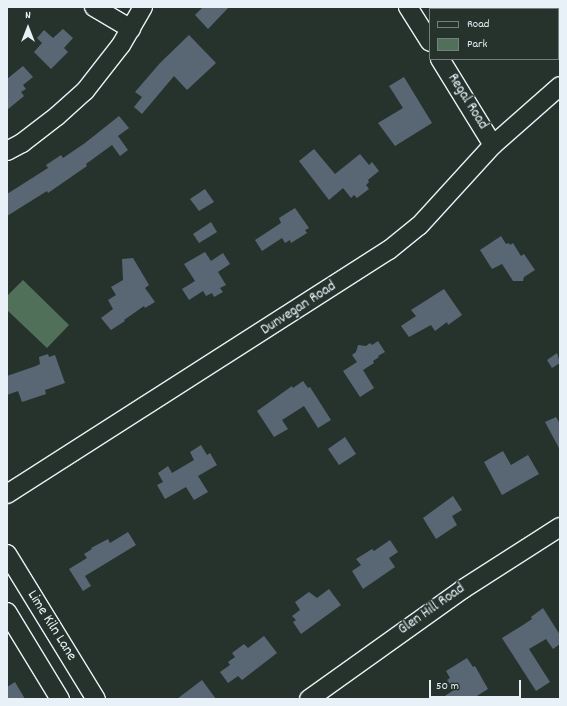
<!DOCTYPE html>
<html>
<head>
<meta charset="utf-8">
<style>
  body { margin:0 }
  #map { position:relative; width:567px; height:706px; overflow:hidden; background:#26332d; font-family:Dekko,sans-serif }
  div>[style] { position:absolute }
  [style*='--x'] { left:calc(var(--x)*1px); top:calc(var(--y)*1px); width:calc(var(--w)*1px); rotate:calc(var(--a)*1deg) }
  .green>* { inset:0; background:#517059 }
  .building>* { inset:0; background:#596774 }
  .roads { filter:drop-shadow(1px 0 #e8f1f8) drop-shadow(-1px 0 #e8f1f8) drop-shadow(0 1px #e8f1f8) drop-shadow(0 -1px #e8f1f8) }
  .minor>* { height:18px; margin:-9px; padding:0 9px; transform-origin:9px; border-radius:9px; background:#26332d }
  span { translate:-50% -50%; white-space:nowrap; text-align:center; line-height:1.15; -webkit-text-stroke:3px #26332d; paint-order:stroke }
  .street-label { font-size:15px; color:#e8f1f8 }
  .frame { position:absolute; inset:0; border:8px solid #e8f1f8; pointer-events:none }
  .legend { position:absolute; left:429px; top:8px; width:130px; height:52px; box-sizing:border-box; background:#26332d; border:1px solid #747f7e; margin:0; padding:5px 7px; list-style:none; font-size:12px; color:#e8f1f8 }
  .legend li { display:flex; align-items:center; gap:8px; height:20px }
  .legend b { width:20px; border:1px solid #747f7e }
  .north { position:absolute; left:8px; top:8px; width:40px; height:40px; -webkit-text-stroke:3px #26332d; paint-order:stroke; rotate:0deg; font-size:11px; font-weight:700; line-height:16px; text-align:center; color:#e8f1f8 }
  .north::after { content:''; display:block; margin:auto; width:14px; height:18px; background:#e8f1f8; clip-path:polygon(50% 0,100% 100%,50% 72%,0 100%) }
  .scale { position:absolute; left:429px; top:680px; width:92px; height:18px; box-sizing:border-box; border:2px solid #e8f1f8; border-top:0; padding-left:5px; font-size:12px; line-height:14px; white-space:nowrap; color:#e8f1f8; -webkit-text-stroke:3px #26332d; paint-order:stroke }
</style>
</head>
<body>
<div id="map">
  <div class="green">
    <i style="clip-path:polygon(23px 280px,69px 325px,47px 348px,7px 310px,7px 296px)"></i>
  </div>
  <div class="building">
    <i style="clip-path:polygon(203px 7px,229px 7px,208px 29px,195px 15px)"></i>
    <i style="clip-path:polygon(63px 29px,73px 38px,64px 48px,68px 52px,51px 69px,34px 52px,42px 43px,37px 38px,44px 30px,53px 38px)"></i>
    <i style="clip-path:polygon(189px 35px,216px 63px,187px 90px,174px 76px,142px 114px,134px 107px,142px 97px,135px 92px,160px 63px)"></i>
    <i style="clip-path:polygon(23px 66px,33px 77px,23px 85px,26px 89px,21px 92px,24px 96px,7px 110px,7px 79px)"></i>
    <i style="clip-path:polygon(404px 77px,432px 123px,395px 146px,378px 123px,403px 108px,389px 86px)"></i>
    <i style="clip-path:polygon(119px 116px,129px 128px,118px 136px,128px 150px,120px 156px,112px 145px,86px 164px,87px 166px,48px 193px,47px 191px,7px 216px,7px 194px,48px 168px,46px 165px,61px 155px,63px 158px,85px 143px)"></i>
    <i style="clip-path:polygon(314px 149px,335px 174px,360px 154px,369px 165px,372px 162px,379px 171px,368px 180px,369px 182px,366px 185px,369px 189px,357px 198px,354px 195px,351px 198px,343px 188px,329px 200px,299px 161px)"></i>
    <i style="clip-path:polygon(205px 189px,214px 202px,199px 211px,190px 199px)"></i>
    <i style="clip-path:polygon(295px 208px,309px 228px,305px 230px,307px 233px,291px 243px,290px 240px,285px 243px,282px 238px,262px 251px,255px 240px,281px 223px,279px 218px)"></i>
    <i style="clip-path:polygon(211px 222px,217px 232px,199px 243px,193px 234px)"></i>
    <i style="clip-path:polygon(501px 236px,506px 244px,509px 243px,510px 245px,513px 243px,521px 256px,524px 254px,535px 270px,524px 277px,523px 281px,513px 281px,502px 264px,492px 269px,480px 250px)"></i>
    <i style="clip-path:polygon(205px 252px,211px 261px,223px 253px,230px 264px,218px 272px,226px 285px,220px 288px,223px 292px,214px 297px,212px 293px,206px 296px,203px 291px,189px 300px,182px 289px,195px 281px,184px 264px)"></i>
    <i style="clip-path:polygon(133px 258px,149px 285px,145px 288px,155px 302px,145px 308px,144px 306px,124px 320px,125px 321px,111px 330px,101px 318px,113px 309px,108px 300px,116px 295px,111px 287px,123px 280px,122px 259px)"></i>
    <i style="clip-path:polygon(444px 289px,462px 315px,448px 325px,447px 322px,435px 331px,431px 325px,409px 337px,401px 326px,416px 316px,411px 310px)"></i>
    <i style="clip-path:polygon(378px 341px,385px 352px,378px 356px,379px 357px,373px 361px,374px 363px,363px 370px,374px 388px,360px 397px,343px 371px,357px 362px,352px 355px,356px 352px,358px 345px,366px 346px,370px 343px,372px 345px)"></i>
    <i style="clip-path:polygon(557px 353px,560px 363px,552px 368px,547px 360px)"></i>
    <i style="clip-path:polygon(48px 354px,49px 357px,55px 355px,65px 383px,45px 390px,46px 394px,22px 402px,18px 391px,7px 395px,7px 376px,36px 366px,40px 364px,39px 357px)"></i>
    <i style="clip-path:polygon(303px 381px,308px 388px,310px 387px,331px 420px,318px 428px,304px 406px,282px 420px,288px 429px,274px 437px,257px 411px,292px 386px,293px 388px)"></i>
    <i style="clip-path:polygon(556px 417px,560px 424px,560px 450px,545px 422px)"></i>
    <i style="clip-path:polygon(345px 437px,356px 454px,339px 465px,328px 449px)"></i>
    <i style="clip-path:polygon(201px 445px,207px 455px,210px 453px,217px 465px,198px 476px,208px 492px,194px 500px,186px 487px,165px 499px,157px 485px,163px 482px,158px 473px,168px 466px,172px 473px,194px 460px,190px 452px)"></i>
    <i style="clip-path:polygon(503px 451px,511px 465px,528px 455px,539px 474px,502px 495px,484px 462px)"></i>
    <i style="clip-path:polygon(453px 496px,462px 510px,452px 516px,457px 525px,436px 539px,423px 518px)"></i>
    <i style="clip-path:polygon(128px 532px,136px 545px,85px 576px,91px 586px,83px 591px,69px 569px,87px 558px,84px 554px,92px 549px,91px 548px,108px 539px,110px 543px)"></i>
    <i style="clip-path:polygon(390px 540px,398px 552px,389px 558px,395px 567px,363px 589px,352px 571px,361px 565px,356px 559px,372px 549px,374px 551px)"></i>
    <i style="clip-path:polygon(329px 589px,341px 605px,301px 634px,293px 622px,296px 620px,292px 616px,300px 610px,295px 602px,309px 592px,317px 598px)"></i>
    <i style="clip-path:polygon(543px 608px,560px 635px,560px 644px,553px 649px,546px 639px,529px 649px,550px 682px,536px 691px,502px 638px,523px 625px,532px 619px,531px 617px)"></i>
    <i style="clip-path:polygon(264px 636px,277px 653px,242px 680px,238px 676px,228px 683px,220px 672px,230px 665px,228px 662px,235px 657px,232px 653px,244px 644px,248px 648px)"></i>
    <i style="clip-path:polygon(467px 658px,473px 667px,475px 666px,488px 689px,472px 699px,440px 699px,454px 690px,447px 680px,450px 678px,446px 671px)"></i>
    <i style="clip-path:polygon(202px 680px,216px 699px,177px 699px)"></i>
    <i style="clip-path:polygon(15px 682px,25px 699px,7px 699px,7px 687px)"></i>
  </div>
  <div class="roads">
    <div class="minor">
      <i style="--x:94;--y:7;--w:43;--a:30.7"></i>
      <i style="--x:408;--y:7;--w:41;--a:57.8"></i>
      <i style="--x:440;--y:59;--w:101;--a:58.4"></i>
      <i style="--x:7;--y:151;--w:17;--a:-28"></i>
      <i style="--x:22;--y:143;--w:44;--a:-37.6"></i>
      <i style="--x:57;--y:116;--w:38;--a:-42"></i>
      <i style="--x:85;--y:91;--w:58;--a:-52"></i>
      <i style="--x:121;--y:45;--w:44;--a:-59.9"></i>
      <i style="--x:7;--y:494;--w:453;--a:-32.6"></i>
      <i style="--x:389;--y:250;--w:38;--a:-39"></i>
      <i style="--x:419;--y:226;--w:110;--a:-47.6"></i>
      <i style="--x:493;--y:145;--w:89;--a:-41.4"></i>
      <i style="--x:7;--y:554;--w:170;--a:58.5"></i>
      <i style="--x:7;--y:612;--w:102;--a:58.7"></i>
      <i style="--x:309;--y:699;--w:189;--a:-35.5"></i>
      <i style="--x:463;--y:589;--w:115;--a:-32.6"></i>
    </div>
  </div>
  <div class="street-label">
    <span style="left:467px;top:102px;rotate:58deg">Regal Road</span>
    <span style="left:299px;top:309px;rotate:-33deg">Dunvegan Road</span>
    <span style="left:432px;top:610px;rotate:-35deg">Glen Hill Road</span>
    <span style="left:51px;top:626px;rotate:58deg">Lime Kiln Lane</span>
  </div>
  <div class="frame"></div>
  <ul class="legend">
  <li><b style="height:5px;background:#26332d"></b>Road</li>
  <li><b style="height:11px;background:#517059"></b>Park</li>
  </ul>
  <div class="north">N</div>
  <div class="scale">50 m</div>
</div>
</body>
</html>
